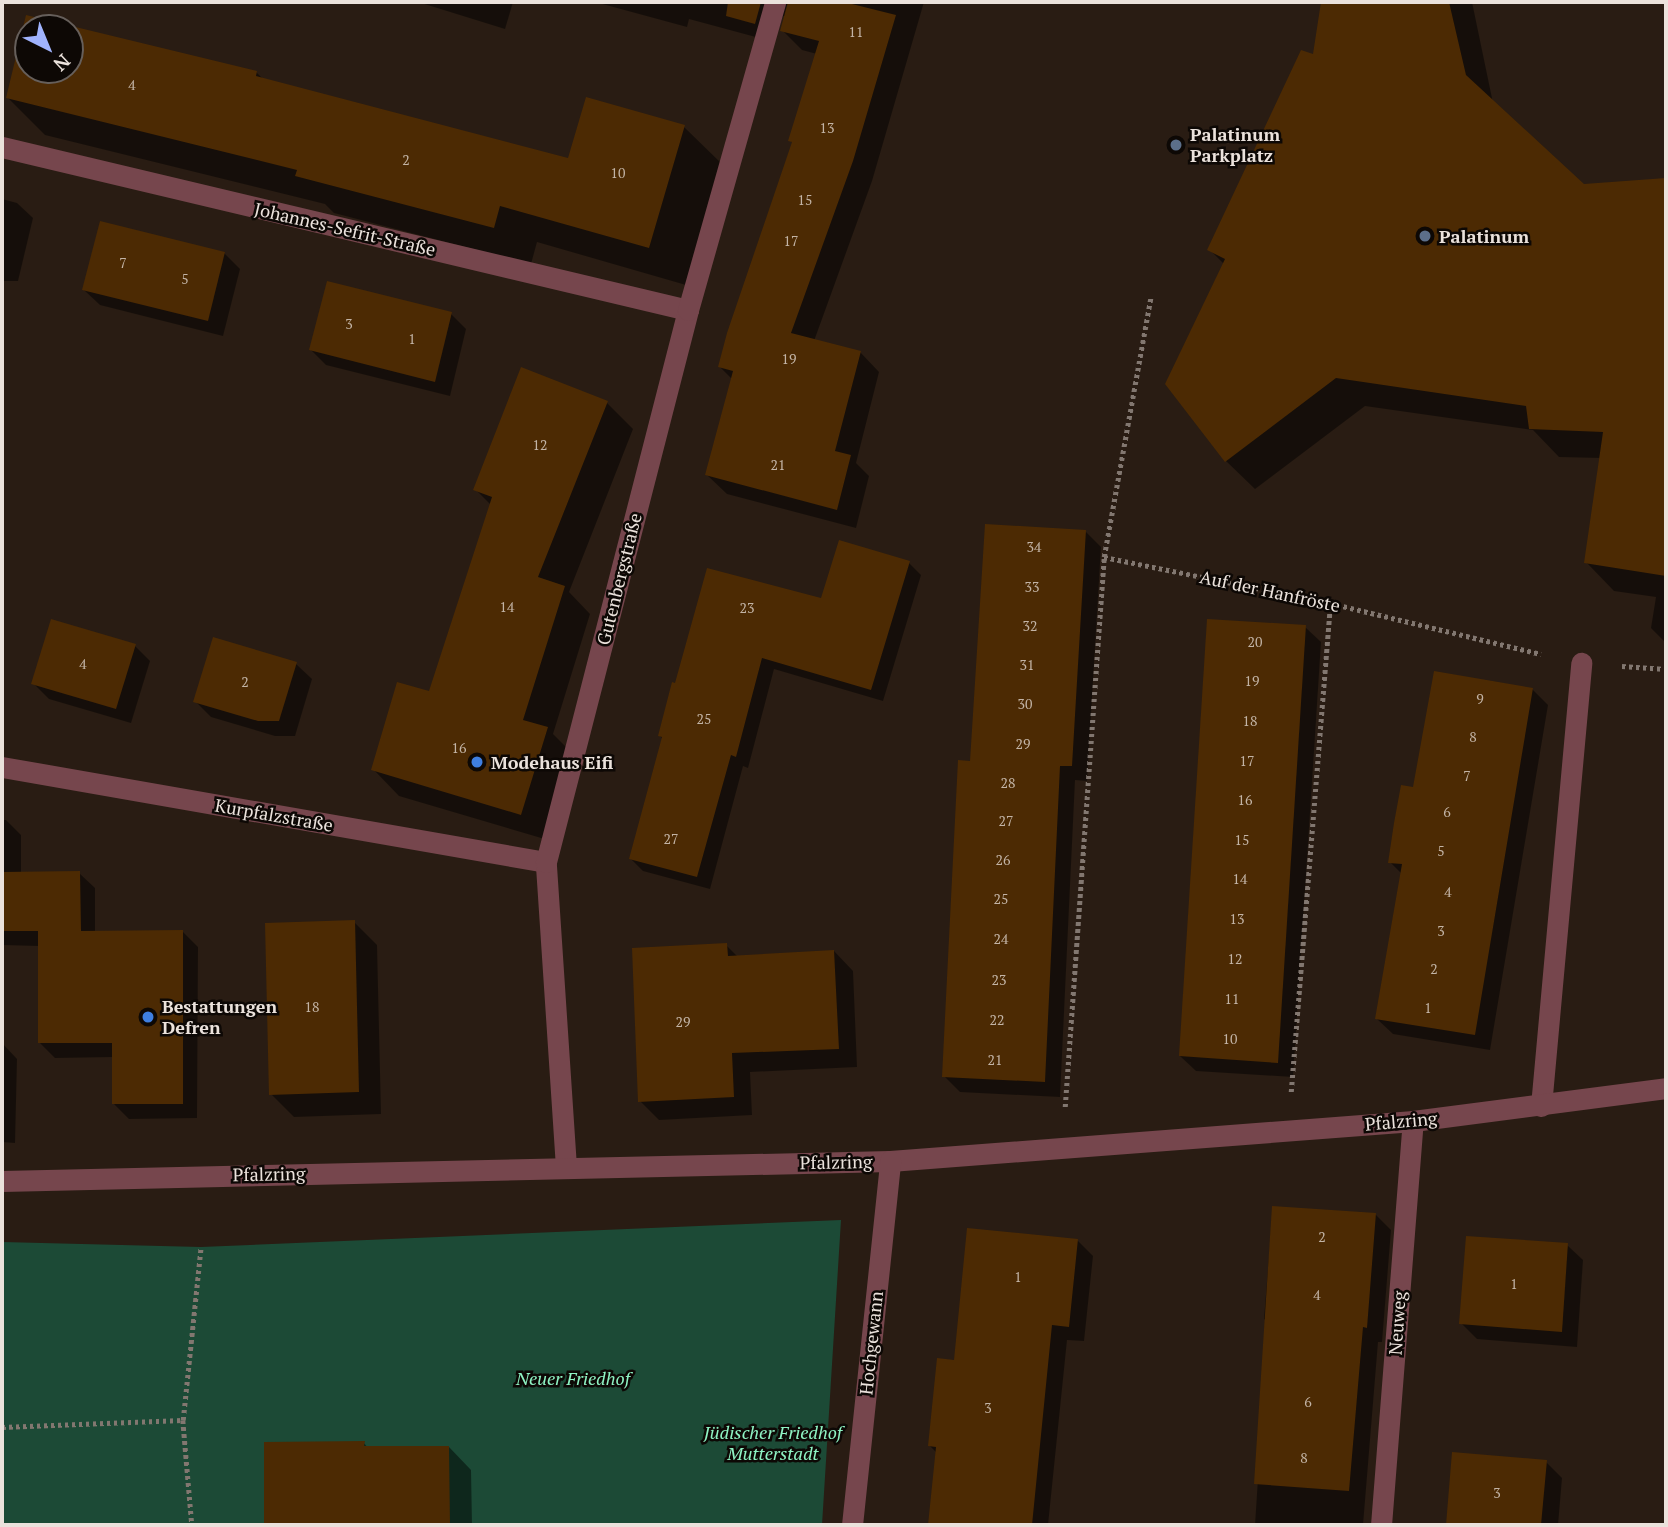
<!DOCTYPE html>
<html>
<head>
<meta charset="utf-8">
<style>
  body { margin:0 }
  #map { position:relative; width:1668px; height:1527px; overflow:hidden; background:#291c13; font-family:"PT Serif",serif }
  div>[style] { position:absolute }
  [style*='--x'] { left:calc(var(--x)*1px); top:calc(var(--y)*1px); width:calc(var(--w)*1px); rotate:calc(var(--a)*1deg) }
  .green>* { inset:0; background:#1c4a36 }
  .shadow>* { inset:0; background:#0007 }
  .building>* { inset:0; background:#4c2a03 }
  .path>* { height:4.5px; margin-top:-2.25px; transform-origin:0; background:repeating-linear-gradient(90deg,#827770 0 3.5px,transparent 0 7px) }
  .street>* { height:21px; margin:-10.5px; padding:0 10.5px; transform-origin:10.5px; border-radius:10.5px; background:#76464d }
  .dots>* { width:19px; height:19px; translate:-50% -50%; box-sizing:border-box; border:4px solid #0d0805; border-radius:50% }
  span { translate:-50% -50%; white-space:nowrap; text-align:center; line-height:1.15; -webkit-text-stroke:5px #0d0805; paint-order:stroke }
  .number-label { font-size:14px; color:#c3b4a6 }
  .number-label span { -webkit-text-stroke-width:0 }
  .poi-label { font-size:18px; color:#ebe2dc; font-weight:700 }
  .left { translate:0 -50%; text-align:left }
  .street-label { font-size:18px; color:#ebe2dc }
  .park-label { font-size:18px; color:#8ff4c4; font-style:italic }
  .frame { position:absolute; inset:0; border:4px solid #ebe2dc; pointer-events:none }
  .north { position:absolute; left:14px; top:14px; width:70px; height:70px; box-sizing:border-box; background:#0d0805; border:2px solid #665f5b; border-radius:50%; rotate:137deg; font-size:19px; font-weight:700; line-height:28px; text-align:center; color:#ebe2dc }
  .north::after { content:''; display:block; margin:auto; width:24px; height:32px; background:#a0b3fd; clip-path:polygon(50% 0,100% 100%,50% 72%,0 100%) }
</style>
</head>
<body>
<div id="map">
  <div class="green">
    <i style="clip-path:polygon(841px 1220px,822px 1525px,2px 1525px,2px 1242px,201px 1247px)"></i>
  </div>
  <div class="shadow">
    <i style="clip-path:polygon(418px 2px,513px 2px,505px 29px)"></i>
    <i style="clip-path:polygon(595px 2px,924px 2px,872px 181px,814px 341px,860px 352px,879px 372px,856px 463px,869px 476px,856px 528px,727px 494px,707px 475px,732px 379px,720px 367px,794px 144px,790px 140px,817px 54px,802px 50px,782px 30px,786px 17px,783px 16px,774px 42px,689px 19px,687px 27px)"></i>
    <i style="clip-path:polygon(1323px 2px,1472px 2px,1493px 103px,1583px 186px,1666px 180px,1666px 643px,1651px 628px,1656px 597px,1614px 591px,1586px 562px,1601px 458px,1559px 457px,1533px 430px,1365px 406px,1255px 489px,1226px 461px,1167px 384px,1224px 264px,1209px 249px,1315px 57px)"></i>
    <i style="clip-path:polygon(evenodd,28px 17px,256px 72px,264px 80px,570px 160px,684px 127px,722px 164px,686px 285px,537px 242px,531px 264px,334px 213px,325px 204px,45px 135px,8px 98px,28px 17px,28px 28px,70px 28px,70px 70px,28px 70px,28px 28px)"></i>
    <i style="clip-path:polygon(2px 199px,17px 203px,33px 218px,18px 281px,2px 281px)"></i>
    <i style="clip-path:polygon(224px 253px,240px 269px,223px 336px,100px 305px,84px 290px)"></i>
    <i style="clip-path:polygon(451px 314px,466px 329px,450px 396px,326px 365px,311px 350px)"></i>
    <i style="clip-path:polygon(607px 403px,633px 429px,569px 592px,590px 614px,553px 734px,574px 755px,548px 840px,399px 796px,373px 769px,430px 693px,491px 505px,475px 489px)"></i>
    <i style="clip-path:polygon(1086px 532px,1101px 547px,1087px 781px,1075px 780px,1060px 1097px,960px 1092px,944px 1076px,972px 763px)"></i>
    <i style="clip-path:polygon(909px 563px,921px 575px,883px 701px,774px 669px,748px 768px,743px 766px,710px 889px,643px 871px,631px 859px,663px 739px,660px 736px,823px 601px)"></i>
    <i style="clip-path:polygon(1305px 627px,1321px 642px,1293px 1077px,1196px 1071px,1180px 1056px)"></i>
    <i style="clip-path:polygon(135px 646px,150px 661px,131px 723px,49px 699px,33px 683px)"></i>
    <i style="clip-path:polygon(296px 664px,312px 679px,295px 736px,275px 736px,211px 717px,195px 701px)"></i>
    <i style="clip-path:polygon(1532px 689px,1548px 705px,1490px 1050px,1393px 1034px,1377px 1019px,1402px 874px,1390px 862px)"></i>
    <i style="clip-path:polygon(2px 820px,6px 820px,21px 835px,21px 874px,79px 873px,95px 888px,95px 933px,183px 932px,198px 947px,197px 1118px,129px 1119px,114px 1104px,114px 1057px,55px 1058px,40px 1043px,39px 946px,2px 945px)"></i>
    <i style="clip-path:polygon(354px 922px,377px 945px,381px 1114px,294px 1117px,271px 1094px)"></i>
    <i style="clip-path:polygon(726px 945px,738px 957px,834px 951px,853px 971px,857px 1067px,750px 1072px,752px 1115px,659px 1120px,640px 1101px)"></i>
    <i style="clip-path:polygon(2px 1043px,17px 1059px,15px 1143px,2px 1142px)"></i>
    <i style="clip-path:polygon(1273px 1207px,1376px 1215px,1391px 1230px,1382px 1342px,1378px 1342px,1363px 1525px,1255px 1525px,1268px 1322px,1264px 1319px)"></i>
    <i style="clip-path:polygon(1077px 1240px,1093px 1256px,1084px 1341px,1067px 1340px,1048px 1525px,930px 1525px,937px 1453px,930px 1446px,955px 1362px)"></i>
    <i style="clip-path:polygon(1567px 1245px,1583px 1260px,1577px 1347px,1477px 1339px,1461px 1323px)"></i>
    <i style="clip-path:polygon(364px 1443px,368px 1448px,449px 1447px,471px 1470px,472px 1525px,266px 1525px,266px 1444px)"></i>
    <i style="clip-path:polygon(1454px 1454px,1546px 1462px,1562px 1478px,1558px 1525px,1448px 1525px)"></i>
  </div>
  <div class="building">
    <i style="clip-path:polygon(728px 2px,761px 2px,755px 24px,726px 16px)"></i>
    <i style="clip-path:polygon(788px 2px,844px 2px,896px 15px,853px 161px,791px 333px,861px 351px,835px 451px,851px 455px,837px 510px,705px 475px,733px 371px,718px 367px,727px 333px,792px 142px,788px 141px,819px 41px,780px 31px)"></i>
    <i style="clip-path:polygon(1321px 2px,1449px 2px,1466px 75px,1584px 184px,1666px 178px,1666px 576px,1584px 563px,1603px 432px,1529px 429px,1526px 406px,1336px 378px,1225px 462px,1165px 384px,1225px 259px,1207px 250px,1301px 50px,1313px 54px)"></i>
    <i style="clip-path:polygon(evenodd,26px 15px,257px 71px,256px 76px,568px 158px,586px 97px,685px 125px,649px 248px,500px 206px,494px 228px,295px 176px,297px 170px,6px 98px,26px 15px,28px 28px,70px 28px,70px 70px,28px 70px,28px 28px)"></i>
    <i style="clip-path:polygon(100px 221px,225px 252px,208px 321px,82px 290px)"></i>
    <i style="clip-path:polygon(327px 281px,452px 312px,435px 382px,309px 350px)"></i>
    <i style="clip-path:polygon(521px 367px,608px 401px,538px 577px,565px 586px,523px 720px,548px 727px,521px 815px,371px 770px,397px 682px,429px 691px,492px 497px,473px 490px)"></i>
    <i style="clip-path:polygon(985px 524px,1086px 530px,1072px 766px,1060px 766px,1045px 1082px,942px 1077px,958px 760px,970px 761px)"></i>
    <i style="clip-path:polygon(839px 540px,910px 561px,871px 690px,762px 658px,736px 757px,731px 755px,697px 877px,629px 859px,662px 737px,658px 736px,672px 682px,675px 683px,707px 568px,821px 598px)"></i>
    <i style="clip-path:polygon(51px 619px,136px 644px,116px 709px,31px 684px)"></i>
    <i style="clip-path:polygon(1207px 619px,1306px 625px,1278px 1063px,1179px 1056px)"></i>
    <i style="clip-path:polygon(213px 637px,297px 662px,279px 721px,258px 721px,193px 702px)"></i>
    <i style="clip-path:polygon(1434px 671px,1533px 688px,1475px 1035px,1375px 1019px,1402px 864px,1388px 863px,1394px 823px,1401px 785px,1413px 787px)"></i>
    <i style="clip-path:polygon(80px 871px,81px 931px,183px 930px,183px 1104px,112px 1104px,112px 1043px,38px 1043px,38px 931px,2px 931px,2px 872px)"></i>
    <i style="clip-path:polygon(355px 920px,359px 1092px,269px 1095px,265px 923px)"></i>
    <i style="clip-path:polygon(727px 943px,728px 956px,834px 950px,839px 1049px,732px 1053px,734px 1097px,638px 1102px,632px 948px)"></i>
    <i style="clip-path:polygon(1272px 1206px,1376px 1213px,1367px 1328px,1363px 1327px,1349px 1491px,1254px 1484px)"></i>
    <i style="clip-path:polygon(967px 1228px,1078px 1239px,1069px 1327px,1052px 1325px,1032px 1525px,928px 1525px,936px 1447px,928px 1446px,937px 1358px,954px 1360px)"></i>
    <i style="clip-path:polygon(1466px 1236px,1568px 1243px,1562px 1332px,1459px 1324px)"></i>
    <i style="clip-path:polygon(365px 1441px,364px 1446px,449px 1446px,450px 1525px,264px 1525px,264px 1442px)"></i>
    <i style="clip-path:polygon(1452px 1452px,1547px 1460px,1541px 1525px,1446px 1525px)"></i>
  </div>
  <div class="path">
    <i style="--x:1104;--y:557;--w:264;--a:-79.8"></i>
    <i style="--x:1622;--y:666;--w:44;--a:3.9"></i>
    <i style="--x:1291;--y:1092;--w:491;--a:-85.4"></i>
    <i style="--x:1065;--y:1107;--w:551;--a:-85.94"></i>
    <i style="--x:1104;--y:557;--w:231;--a:11.5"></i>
    <i style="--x:1330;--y:603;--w:217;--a:13.6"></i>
    <i style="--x:183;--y:1420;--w:105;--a:85.1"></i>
    <i style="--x:2;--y:1427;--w:181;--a:-2.2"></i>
    <i style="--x:183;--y:1420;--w:174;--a:-84.1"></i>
  </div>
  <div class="street">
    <i style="--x:2;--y:147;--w:705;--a:13.37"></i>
    <i style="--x:2;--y:767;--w:552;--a:9.91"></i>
    <i style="--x:1541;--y:1106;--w:445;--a:-84.8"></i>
    <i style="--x:566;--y:1167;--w:306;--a:-93.8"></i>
    <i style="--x:546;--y:862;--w:570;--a:-75.57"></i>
    <i style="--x:688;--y:310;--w:320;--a:-74.2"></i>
    <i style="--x:2;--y:1181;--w:888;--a:-1.29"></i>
    <i style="--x:890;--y:1161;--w:525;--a:-4.37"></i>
    <i style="--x:1413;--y:1121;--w:255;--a:-7.4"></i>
    <i style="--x:852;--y:1525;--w:366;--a:-84"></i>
    <i style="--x:1381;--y:1525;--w:405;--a:-85.5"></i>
  </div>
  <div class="dots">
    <i style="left:1176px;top:145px;background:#5c6f8a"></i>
    <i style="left:1425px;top:236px;background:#5c6f8a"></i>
    <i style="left:477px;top:762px;background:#3f7fe0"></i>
    <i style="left:148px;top:1017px;background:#3f7fe0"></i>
  </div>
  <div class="number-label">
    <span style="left:856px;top:32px">11</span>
    <span style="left:132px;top:85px">4</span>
    <span style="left:827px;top:128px">13</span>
    <span style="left:406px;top:160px">2</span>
    <span style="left:618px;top:173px">10</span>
    <span style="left:805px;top:200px">15</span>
    <span style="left:791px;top:241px">17</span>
    <span style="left:123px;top:263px">7</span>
    <span style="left:185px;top:279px">5</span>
    <span style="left:349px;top:324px">3</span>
    <span style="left:412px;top:339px">1</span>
    <span style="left:789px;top:359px">19</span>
    <span style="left:540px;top:445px">12</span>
    <span style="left:778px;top:465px">21</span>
    <span style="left:1034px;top:547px">34</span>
    <span style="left:1032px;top:587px">33</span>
    <span style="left:507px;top:607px">14</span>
    <span style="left:747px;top:608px">23</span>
    <span style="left:1030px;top:626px">32</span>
    <span style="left:1255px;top:642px">20</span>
    <span style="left:83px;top:664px">4</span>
    <span style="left:1027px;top:665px">31</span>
    <span style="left:1252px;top:681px">19</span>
    <span style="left:245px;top:682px">2</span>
    <span style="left:1480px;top:699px">9</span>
    <span style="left:1025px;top:704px">30</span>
    <span style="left:704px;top:719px">25</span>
    <span style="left:1250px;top:721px">18</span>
    <span style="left:1473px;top:737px">8</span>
    <span style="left:1023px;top:744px">29</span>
    <span style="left:459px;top:748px">16</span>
    <span style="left:1247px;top:761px">17</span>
    <span style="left:1467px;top:776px">7</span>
    <span style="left:1008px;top:783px">28</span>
    <span style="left:1245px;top:800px">16</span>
    <span style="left:1447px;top:812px">6</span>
    <span style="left:1006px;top:821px">27</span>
    <span style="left:671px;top:839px">27</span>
    <span style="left:1242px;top:840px">15</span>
    <span style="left:1441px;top:851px">5</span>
    <span style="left:1003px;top:860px">26</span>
    <span style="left:1240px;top:879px">14</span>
    <span style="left:1448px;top:892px">4</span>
    <span style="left:1001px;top:899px">25</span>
    <span style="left:1237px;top:919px">13</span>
    <span style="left:1441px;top:931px">3</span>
    <span style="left:1001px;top:939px">24</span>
    <span style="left:1235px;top:959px">12</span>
    <span style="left:1434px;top:969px">2</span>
    <span style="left:999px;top:980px">23</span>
    <span style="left:1232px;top:999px">11</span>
    <span style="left:312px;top:1007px">18</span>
    <span style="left:1428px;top:1008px">1</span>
    <span style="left:997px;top:1020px">22</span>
    <span style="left:683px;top:1022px">29</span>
    <span style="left:1230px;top:1039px">10</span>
    <span style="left:995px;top:1060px">21</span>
    <span style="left:1322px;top:1237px">2</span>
    <span style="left:1018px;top:1277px">1</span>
    <span style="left:1514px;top:1284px">1</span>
    <span style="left:1317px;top:1295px">4</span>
    <span style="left:1308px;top:1402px">6</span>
    <span style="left:988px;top:1408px">3</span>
    <span style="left:1304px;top:1458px">8</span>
    <span style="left:1497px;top:1493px">3</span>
  </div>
  <div class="poi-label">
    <span class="left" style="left:1190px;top:145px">Palatinum<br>Parkplatz</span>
    <span class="left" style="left:1439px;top:236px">Palatinum</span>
    <span class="left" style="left:491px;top:762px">Modehaus Eifi</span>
    <span class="left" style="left:162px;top:1017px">Bestattungen<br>Defren</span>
  </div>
  <div class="street-label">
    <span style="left:345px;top:229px;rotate:13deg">Johannes-Sefrit-Straße</span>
    <span style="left:619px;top:579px;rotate:-76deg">Gutenbergstraße</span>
    <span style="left:1270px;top:591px;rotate:12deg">Auf der Hanfröste</span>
    <span style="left:274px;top:815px;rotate:10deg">Kurpfalzstraße</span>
    <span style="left:1401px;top:1121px;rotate:-5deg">Pfalzring</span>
    <span style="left:836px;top:1162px;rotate:-1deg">Pfalzring</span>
    <span style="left:269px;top:1174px;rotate:-1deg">Pfalzring</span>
    <span style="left:1397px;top:1323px;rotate:-86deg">Neuweg</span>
    <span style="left:871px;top:1343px;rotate:-84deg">Hochgewann</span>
  </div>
  <div class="park-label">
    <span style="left:573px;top:1378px">Neuer Friedhof</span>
    <span style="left:773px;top:1443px">Jüdischer Friedhof<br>Mutterstadt</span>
  </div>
  <div class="frame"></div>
  <div class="north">N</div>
</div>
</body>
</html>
